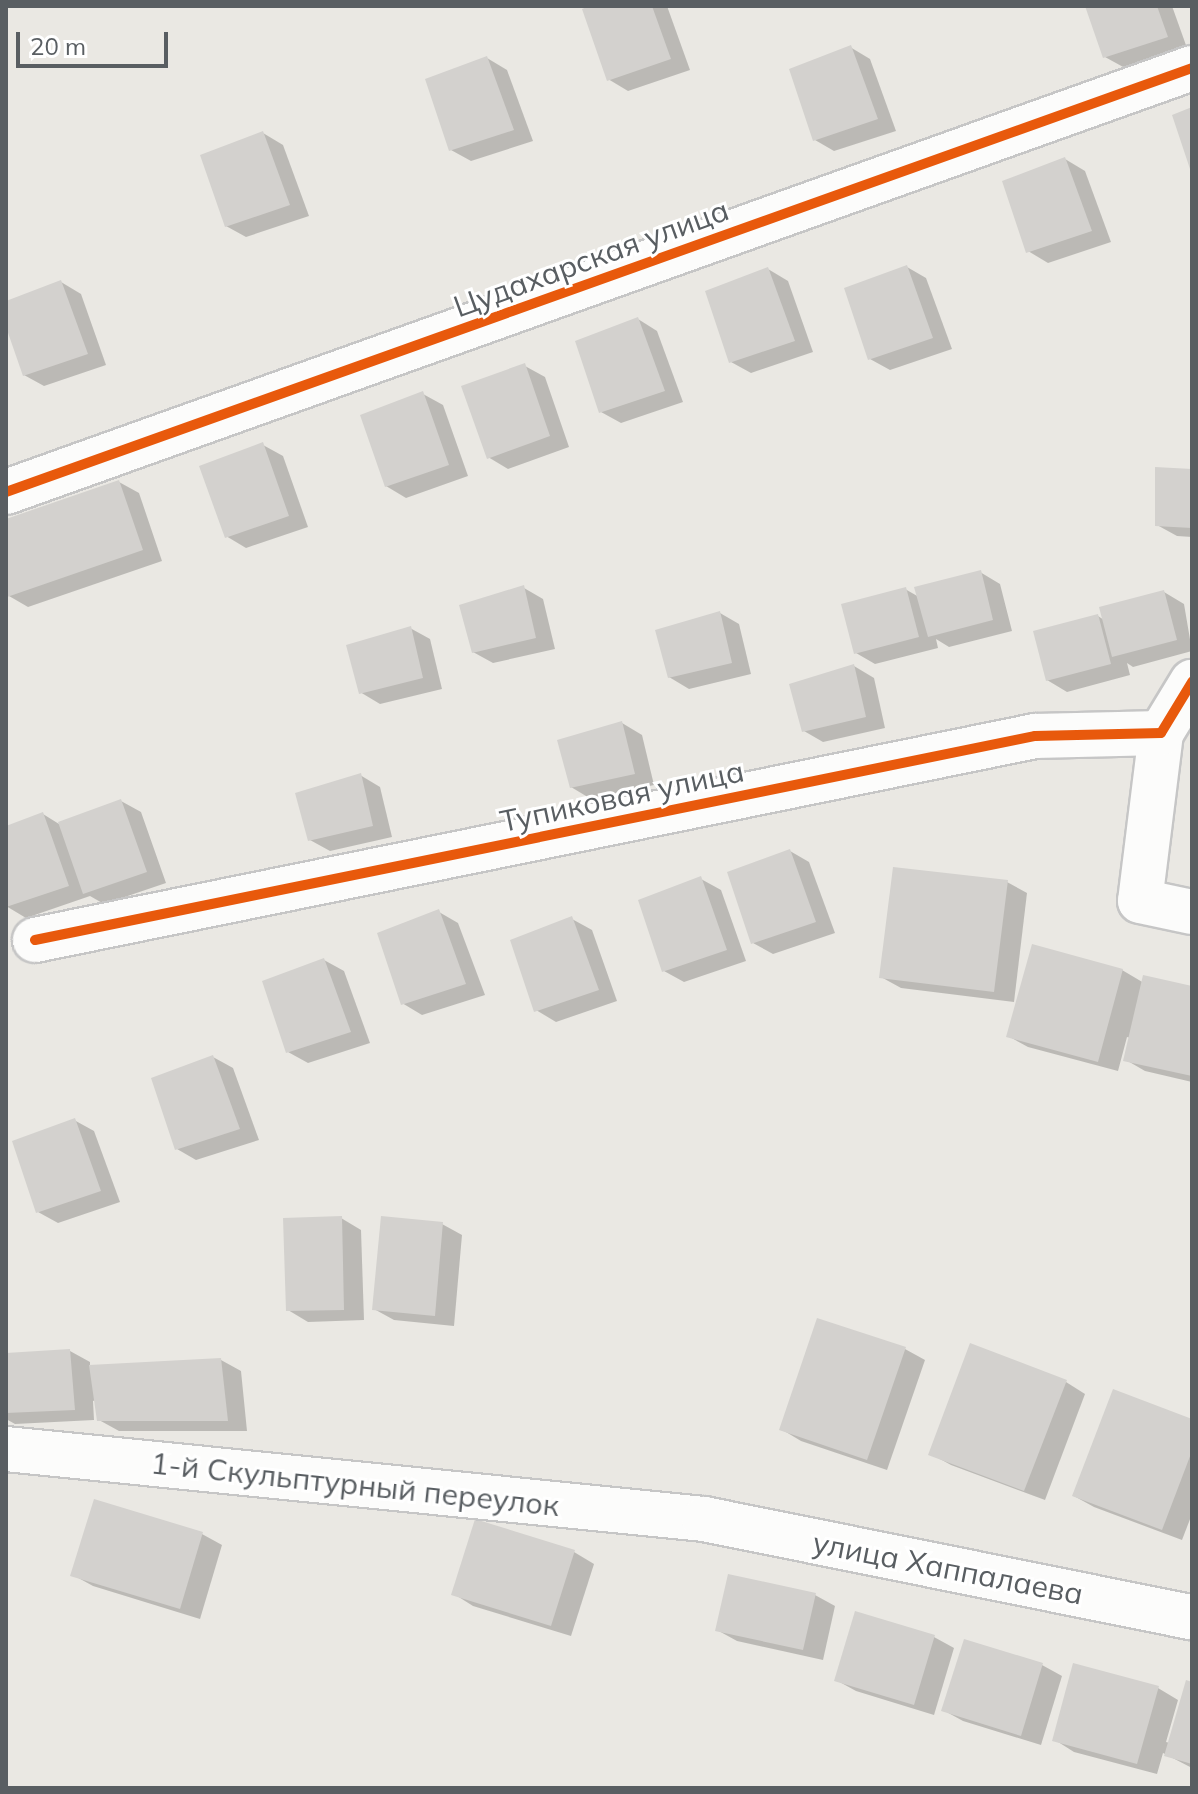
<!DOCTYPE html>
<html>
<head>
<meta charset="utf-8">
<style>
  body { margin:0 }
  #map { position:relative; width:1198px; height:1794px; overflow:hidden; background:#eae8e3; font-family:Mulish,sans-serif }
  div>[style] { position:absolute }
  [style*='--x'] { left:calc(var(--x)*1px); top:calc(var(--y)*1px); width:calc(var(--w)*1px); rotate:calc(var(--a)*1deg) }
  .shadow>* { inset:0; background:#0003 }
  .building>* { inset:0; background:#d3d1ce }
  .roads { filter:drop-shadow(2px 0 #c6c6c6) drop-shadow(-2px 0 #c6c6c6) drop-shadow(0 2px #c6c6c6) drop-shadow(0 -2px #c6c6c6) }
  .street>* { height:44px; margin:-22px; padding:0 22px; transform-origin:22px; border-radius:22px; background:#fcfcfb }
  .cycleway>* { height:10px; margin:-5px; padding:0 5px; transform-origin:5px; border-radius:5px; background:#e8590c }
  span { translate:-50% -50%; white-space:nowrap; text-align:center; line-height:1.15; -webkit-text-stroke:6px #fff; paint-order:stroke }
  .street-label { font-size:30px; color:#595e62 }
  .frame { position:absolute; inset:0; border:8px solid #595e62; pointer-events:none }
  .scale { position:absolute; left:16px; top:32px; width:152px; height:36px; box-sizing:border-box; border:4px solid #595e62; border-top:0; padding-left:10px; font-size:24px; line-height:28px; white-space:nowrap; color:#595e62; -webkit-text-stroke:6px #fff; paint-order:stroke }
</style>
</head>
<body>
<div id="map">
  <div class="shadow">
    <i style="clip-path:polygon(595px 6px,667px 6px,690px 70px,628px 91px,608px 79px)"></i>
    <i style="clip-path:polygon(1087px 6px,1172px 6px,1187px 48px,1125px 68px,1105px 57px)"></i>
    <i style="clip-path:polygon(850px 47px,870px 59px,896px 131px,834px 151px,815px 140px)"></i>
    <i style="clip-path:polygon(487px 58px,507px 70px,533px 141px,471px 161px,451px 150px)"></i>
    <i style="clip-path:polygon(263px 133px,283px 145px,309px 216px,246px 237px,226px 226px)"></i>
    <i style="clip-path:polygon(1065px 159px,1085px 171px,1111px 242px,1048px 263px,1028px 251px)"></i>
    <i style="clip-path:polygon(907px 267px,926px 278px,952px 349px,890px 370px,870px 359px)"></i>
    <i style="clip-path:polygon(768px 269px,788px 281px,813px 352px,751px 373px,731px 362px)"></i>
    <i style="clip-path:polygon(61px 282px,81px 294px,106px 365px,44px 386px,24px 375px,6px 321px,6px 303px)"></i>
    <i style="clip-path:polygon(638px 319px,657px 331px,683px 402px,621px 423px,601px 412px)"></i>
    <i style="clip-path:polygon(525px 366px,545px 377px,569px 447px,508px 469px,488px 457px)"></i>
    <i style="clip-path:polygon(423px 394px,443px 405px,468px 476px,406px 498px,386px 486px)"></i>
    <i style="clip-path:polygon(263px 445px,283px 456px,308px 527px,246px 548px,226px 536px)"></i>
    <i style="clip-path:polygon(1192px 471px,1192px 537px,1177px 536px,1157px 525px)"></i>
    <i style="clip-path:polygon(119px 482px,139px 493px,162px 561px,28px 607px,9px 596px,6px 521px)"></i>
    <i style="clip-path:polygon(980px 572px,1000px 584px,1012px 631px,949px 647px,936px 639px,938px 648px,875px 664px,856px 653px,905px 589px,919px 597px)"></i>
    <i style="clip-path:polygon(524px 588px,543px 599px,555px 649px,493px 663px,473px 652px)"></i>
    <i style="clip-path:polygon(1164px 592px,1184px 604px,1192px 651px,1133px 667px,1127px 663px,1130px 675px,1067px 692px,1047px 680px,1098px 616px,1104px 620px)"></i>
    <i style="clip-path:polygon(720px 613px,739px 624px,751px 674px,689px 689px,669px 677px)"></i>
    <i style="clip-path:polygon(410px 628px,430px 639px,442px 689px,380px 704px,360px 692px)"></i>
    <i style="clip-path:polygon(854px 666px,874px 678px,885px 728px,823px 742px,804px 731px)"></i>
    <i style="clip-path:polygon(622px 723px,642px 735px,654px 785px,591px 799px,571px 787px)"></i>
    <i style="clip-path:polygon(360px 775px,380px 787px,392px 837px,330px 851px,310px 840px)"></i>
    <i style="clip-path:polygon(121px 801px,141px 812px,166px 883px,104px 904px,90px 896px,26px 918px,6px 906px,6px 828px,43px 814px,59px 824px)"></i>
    <i style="clip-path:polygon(790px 851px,809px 862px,835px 933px,773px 954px,753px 943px)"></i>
    <i style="clip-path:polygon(701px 879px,721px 890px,746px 961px,684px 982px,664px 971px)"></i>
    <i style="clip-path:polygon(1007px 882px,1027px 893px,1014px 1002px,901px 988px,881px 977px)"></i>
    <i style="clip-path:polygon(439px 912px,458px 923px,485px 995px,422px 1015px,402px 1003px)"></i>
    <i style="clip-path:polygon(572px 919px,592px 930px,617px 1001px,556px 1022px,536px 1010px)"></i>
    <i style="clip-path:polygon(324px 960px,344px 971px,370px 1043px,308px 1063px,288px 1052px)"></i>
    <i style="clip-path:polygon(1122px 970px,1144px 983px,1192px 988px,1192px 1082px,1145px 1071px,1126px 1060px,1131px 1038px,1127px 1037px,1118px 1071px,1028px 1047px,1008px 1036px)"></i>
    <i style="clip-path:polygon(213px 1057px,233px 1068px,259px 1140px,196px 1160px,177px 1149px)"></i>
    <i style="clip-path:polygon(74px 1120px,94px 1131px,120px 1202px,58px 1223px,38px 1212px)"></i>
    <i style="clip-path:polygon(341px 1218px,361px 1230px,364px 1320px,308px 1322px,288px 1310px)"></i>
    <i style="clip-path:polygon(442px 1224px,462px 1235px,454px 1326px,394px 1320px,374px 1309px)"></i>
    <i style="clip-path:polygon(905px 1349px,925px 1360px,887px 1470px,801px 1441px,781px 1429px)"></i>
    <i style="clip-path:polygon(70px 1351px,90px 1362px,90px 1367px,221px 1360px,241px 1371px,247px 1431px,119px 1431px,99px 1420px,96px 1400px,93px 1401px,94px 1420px,15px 1424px,6px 1419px,6px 1355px)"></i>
    <i style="clip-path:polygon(1066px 1382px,1085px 1394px,1045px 1500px,951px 1465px,931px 1454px)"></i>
    <i style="clip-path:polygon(1192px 1421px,1192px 1514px,1182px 1540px,1094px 1507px,1074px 1496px)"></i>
    <i style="clip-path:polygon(95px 1502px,202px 1534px,222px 1545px,200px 1619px,93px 1586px,73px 1575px)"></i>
    <i style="clip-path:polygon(574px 1552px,594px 1564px,571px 1636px,473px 1606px,454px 1594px)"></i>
    <i style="clip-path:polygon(815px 1595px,835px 1606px,823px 1660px,737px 1641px,717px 1630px)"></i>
    <i style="clip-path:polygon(934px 1637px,954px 1648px,934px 1715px,856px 1691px,836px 1680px)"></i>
    <i style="clip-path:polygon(1042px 1665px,1062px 1676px,1041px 1745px,963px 1721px,943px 1710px)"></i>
    <i style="clip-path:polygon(1192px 1684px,1192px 1768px,1163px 1753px,1157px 1774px,1074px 1752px,1055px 1740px,1158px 1688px,1178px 1700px,1166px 1742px,1170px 1743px)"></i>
  </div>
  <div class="building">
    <i style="clip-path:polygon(589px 6px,652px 6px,671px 59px,607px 81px,582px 9px)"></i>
    <i style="clip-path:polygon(1085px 6px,1157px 6px,1168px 37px,1103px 58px)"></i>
    <i style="clip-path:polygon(851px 45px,878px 119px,813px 141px,789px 69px)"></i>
    <i style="clip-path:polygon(487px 56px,514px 130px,449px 151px,425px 79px)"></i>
    <i style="clip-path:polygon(1192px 107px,1192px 172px,1191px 172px,1172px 115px)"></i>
    <i style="clip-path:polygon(263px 131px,290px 205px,225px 227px,200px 155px)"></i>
    <i style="clip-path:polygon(1065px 157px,1092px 231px,1026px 253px,1002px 181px)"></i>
    <i style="clip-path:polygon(907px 265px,933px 338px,868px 360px,844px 288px)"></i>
    <i style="clip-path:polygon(768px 267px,795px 341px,729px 363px,705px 291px)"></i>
    <i style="clip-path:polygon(61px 280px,88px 354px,23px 376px,6px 327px,6px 301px)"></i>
    <i style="clip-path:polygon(638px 317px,665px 391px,599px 413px,575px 341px)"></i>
    <i style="clip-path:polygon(525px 363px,550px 436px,487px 459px,461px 386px)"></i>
    <i style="clip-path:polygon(423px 391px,449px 465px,385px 487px,360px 415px)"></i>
    <i style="clip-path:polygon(263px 442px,289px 516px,225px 538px,199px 466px)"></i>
    <i style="clip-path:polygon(1155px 467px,1192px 469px,1192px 528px,1155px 526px)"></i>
    <i style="clip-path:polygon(119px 480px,143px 550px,7px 597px,6px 519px)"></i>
    <i style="clip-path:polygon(981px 570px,993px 620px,928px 637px,914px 587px)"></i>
    <i style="clip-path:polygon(524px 585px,536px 638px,472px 653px,459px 605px)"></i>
    <i style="clip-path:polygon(906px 587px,919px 637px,854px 654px,841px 604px)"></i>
    <i style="clip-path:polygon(1164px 590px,1177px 640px,1112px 657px,1099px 607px)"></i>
    <i style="clip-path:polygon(720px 611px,732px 663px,668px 678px,655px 630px)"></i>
    <i style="clip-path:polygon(1098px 614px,1111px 664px,1046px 681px,1033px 631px)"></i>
    <i style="clip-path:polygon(411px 626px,423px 678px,359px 694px,346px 645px)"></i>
    <i style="clip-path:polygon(854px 664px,866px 717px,802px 732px,789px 684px)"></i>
    <i style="clip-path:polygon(622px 721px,635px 774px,570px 788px,557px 740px)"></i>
    <i style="clip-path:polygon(361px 773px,373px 826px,308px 841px,295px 793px)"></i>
    <i style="clip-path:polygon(121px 799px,147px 872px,83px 894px,58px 822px)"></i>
    <i style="clip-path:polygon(43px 812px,69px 886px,6px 907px,6px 826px)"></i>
    <i style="clip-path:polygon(790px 849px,816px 922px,751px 944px,727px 872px)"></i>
    <i style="clip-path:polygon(893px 867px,1008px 880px,994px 992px,879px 978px)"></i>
    <i style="clip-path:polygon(701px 876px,727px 950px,662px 972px,638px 900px)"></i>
    <i style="clip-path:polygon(439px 909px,466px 984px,401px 1005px,377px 933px)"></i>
    <i style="clip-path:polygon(572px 916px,599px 990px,534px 1012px,510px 940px)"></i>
    <i style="clip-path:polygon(1032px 944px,1123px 969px,1098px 1062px,1006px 1037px)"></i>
    <i style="clip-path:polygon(324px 958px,351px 1032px,286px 1053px,262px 981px)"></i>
    <i style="clip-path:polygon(1143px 975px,1192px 986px,1192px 1076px,1123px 1061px)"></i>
    <i style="clip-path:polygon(213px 1055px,240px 1129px,175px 1150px,151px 1078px)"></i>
    <i style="clip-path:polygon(75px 1118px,101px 1191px,36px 1213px,12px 1141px)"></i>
    <i style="clip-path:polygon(342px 1216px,344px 1310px,286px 1311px,283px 1218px)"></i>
    <i style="clip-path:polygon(381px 1216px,443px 1222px,435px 1316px,372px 1310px)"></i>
    <i style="clip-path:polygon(817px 1318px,906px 1347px,867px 1460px,779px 1430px)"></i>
    <i style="clip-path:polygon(970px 1343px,1067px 1380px,1024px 1491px,928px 1455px)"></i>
    <i style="clip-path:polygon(70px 1349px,75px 1410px,6px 1413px,6px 1353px)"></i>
    <i style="clip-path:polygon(221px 1358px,228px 1421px,97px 1421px,89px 1365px)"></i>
    <i style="clip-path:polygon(1113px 1389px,1192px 1419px,1192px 1451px,1162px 1530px,1072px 1496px)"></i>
    <i style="clip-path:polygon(94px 1499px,203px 1532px,180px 1609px,70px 1576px)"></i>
    <i style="clip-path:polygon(475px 1519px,575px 1550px,551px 1626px,451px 1595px)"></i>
    <i style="clip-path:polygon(728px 1574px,816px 1593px,803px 1650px,715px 1631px)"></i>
    <i style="clip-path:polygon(855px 1611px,935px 1635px,914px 1705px,834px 1681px)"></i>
    <i style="clip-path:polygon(964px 1639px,1043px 1663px,1021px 1736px,941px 1711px)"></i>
    <i style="clip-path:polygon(1073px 1663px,1159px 1686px,1137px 1764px,1052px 1741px)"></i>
    <i style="clip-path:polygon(1186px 1680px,1192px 1682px,1192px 1764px,1164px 1756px)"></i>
  </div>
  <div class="roads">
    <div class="street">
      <i style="--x:6;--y:492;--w:1260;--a:-19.67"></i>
      <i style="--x:1161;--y:733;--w:169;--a:97.1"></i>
      <i style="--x:1140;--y:901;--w:53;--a:11.9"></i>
      <i style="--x:35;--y:940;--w:1021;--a:-11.53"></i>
      <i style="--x:1035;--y:736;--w:126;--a:-1.4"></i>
      <i style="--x:1161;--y:733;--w:60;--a:-58.7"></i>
      <i style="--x:6;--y:1449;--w:702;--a:5.73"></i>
      <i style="--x:704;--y:1519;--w:498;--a:11.4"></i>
    </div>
  </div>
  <div class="cycleway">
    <i style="--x:6;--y:492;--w:1260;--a:-19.67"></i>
    <i style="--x:35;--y:940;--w:1021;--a:-11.53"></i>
    <i style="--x:1035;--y:736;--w:126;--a:-1.4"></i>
    <i style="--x:1161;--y:733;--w:60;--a:-58.7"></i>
  </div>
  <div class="street-label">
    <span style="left:591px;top:258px;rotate:-20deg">Цудахарская улица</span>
    <span style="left:622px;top:796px;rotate:-12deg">Тупиковая улица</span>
    <span style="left:355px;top:1484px;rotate:6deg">1-й Скульптурный переулок</span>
    <span style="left:948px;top:1568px;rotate:11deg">улица Хаппалаева</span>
  </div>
  <div class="frame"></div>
  <div class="scale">20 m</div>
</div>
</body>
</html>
